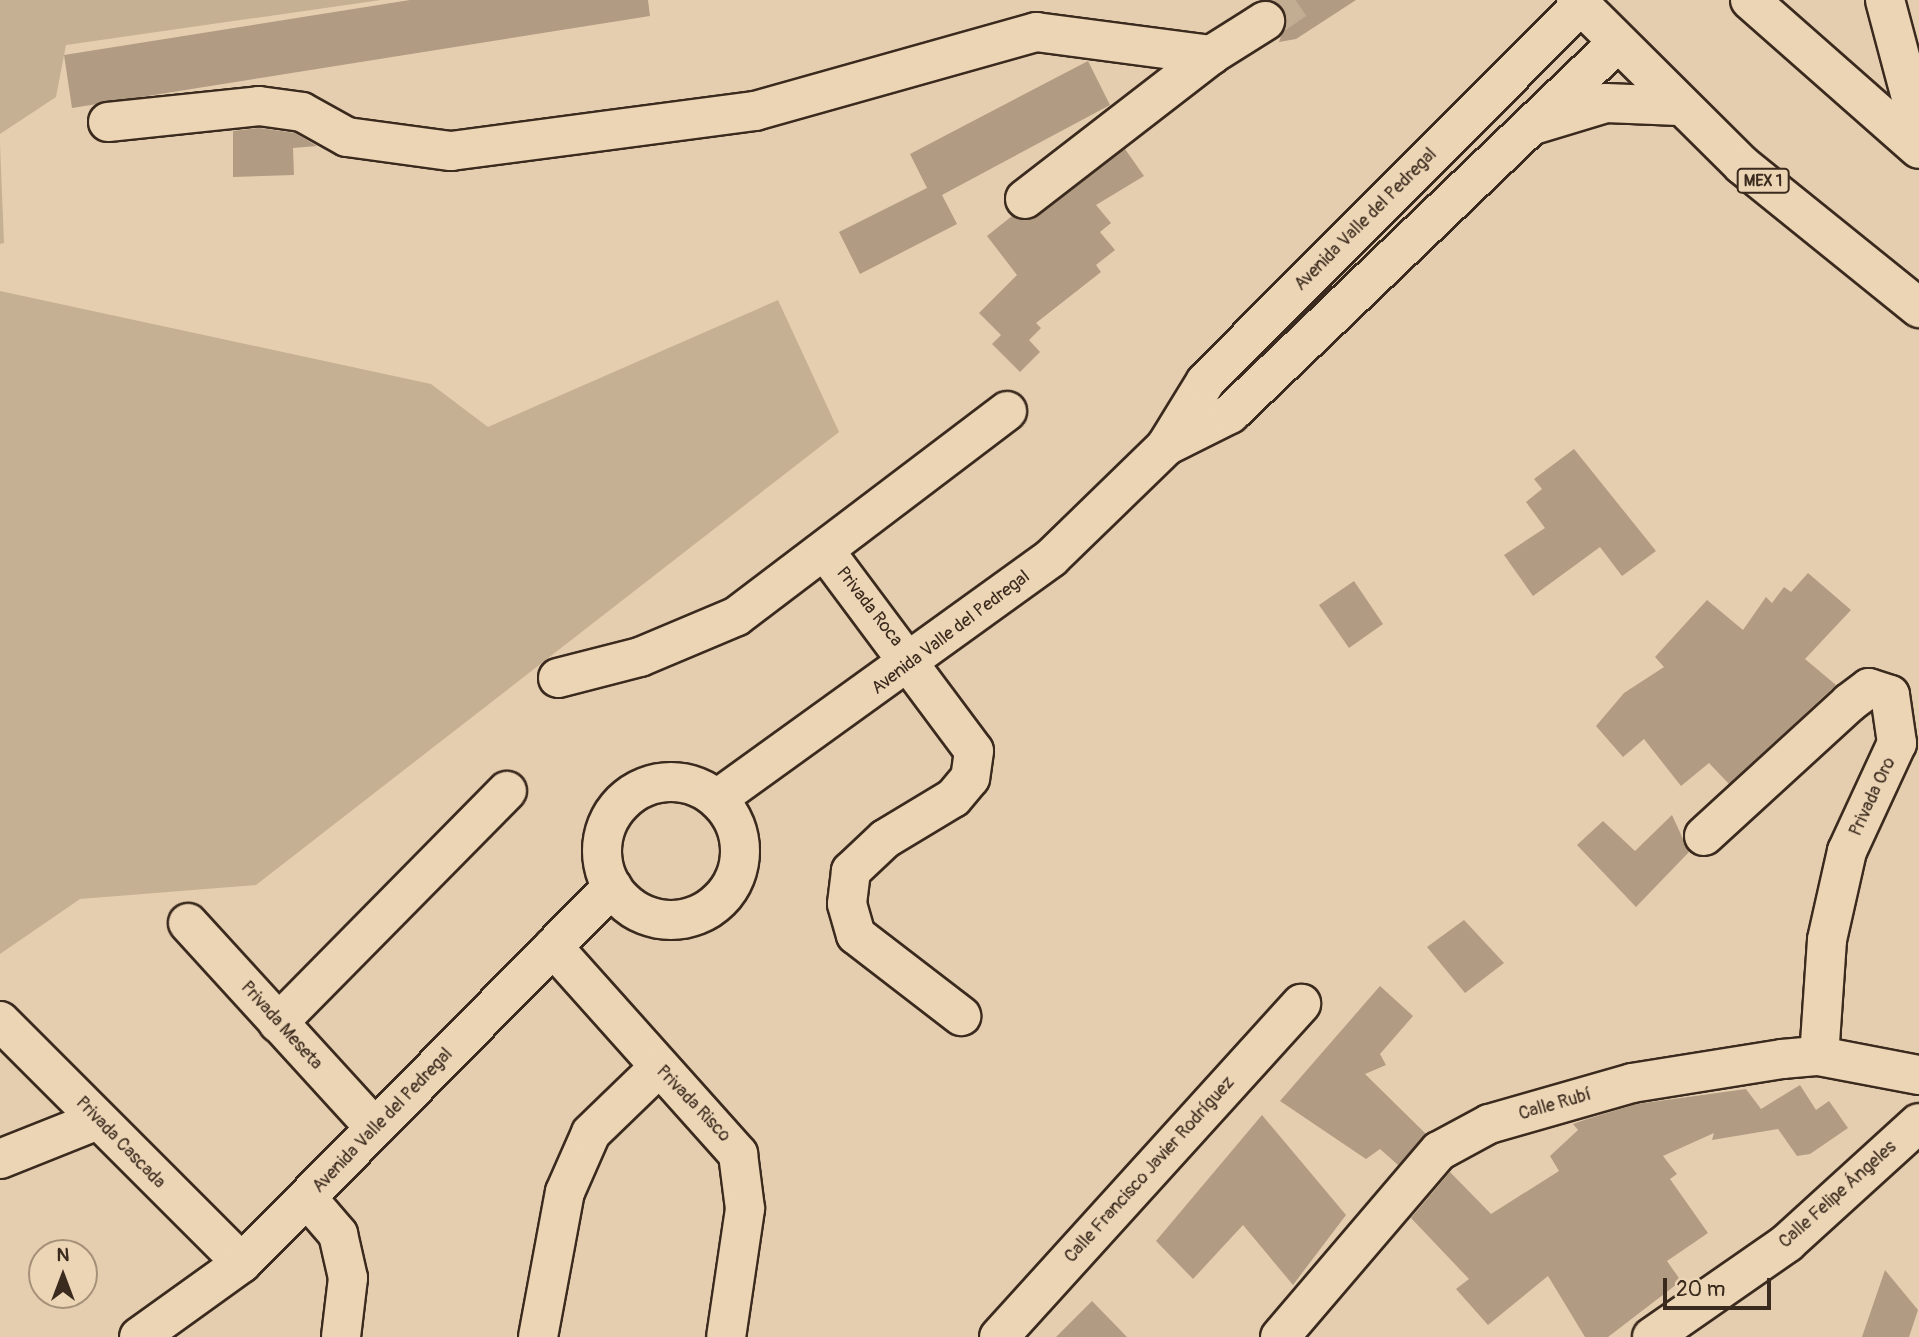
<!DOCTYPE html>
<html>
<head>
<meta charset="utf-8">
<style>
  body { margin:0 }
  #map { position:relative; width:1919px; height:1337px; overflow:hidden; background:#e5ceaf; font-family:Pangolin,sans-serif }
  div>[style] { position:absolute }
  [style*='--x'] { left:calc(var(--x)*1px); top:calc(var(--y)*1px); width:calc(var(--w)*1px); rotate:calc(var(--a)*1deg) }
  .green>* { inset:0; background:#c6b094 }
  .building>* { inset:0; background:#b19b82 }
  .minor-tunnel>* { height:38px; margin-top:-19px; transform-origin:0; background:repeating-linear-gradient(90deg,#c3ad92 0 38px,transparent 0 57px) }
  .roads { filter:drop-shadow(2px 0 #3b2a1e) drop-shadow(-2px 0 #3b2a1e) drop-shadow(0 2px #3b2a1e) drop-shadow(0 -2px #3b2a1e) }
  .minor>* { height:38px; margin:-19px; padding:0 19px; transform-origin:19px; border-radius:19px; background:#ecd5b5 }
  .minor>.ring { margin:-19px; padding:0; box-sizing:content-box; background:none; border:38px solid #ecd5b5; border-radius:50% }
  .major>* { height:38px; margin:-19px; padding:0 19px; transform-origin:19px; border-radius:19px; background:#ecd5b5 }
  span { translate:-50% -50%; white-space:nowrap; text-align:center; line-height:1.15; -webkit-text-stroke:5px #ecd5b5; paint-order:stroke }
  .shield-label span { padding:2px 5px; background:#ecd5b5; border:2px solid; border-radius:5px; -webkit-text-stroke-width:0 }
  .shield-label { font-size:16px; color:#3b2a1e; font-weight:700 }
  .street-label { font-size:18px; color:#3b2a1e }
  .north { position:absolute; left:28px; top:1239px; width:70px; height:70px; box-sizing:border-box; background:#ecd5b5; border:2px solid #a59179; border-radius:50%; rotate:0deg; font-size:19px; font-weight:700; line-height:28px; text-align:center; color:#3b2a1e }
  .north::after { content:''; display:block; margin:auto; width:24px; height:32px; background:#3b2a1e; clip-path:polygon(50% 0,100% 100%,50% 72%,0 100%) }
  .scale { position:absolute; left:1663px; top:1278px; width:108px; height:32px; box-sizing:border-box; border:4px solid #3b2a1e; border-top:0; padding-left:9px; font-size:21px; line-height:24px; white-space:nowrap; color:#3b2a1e; -webkit-text-stroke:5px #ecd5b5; paint-order:stroke }
</style>
</head>
<body>
<div id="map">
  <div class="green">
    <i style="clip-path:polygon(0 0,381px 0,66px 45px,56px 97px,0 134px)"></i>
    <i style="clip-path:polygon(0 144px,4px 243px,0 244px)"></i>
    <i style="clip-path:polygon(0 291px,431px 384px,488px 427px,778px 300px,839px 432px,256px 885px,80px 899px,0 954px)"></i>
  </div>
  <div class="building">
    <i style="clip-path:polygon(410px 0,648px 0,650px 16px,72px 108px,64px 55px)"></i>
    <i style="clip-path:polygon(1268px 0,1356px 0,1296px 39px,1279px 42px,1287px 19px)"></i>
    <i style="clip-path:polygon(1088px 61px,1110px 105px,942px 195px,957px 224px,860px 274px,839px 232px,927px 188px,910px 154px)"></i>
    <i style="clip-path:polygon(259px 128px,295px 133px,317px 146px,293px 148px,294px 175px,233px 177px,233px 131px)"></i>
    <i style="clip-path:polygon(1125px 149px,1144px 176px,1096px 205px,1111px 223px,1100px 232px,1115px 250px,1096px 265px,1101px 272px,1036px 323px,1041px 328px,1029px 340px,1040px 352px,1020px 372px,992px 344px,1001px 335px,979px 313px,1017px 275px,987px 236px,1012px 216px,1038px 216px)"></i>
    <i style="clip-path:polygon(1574px 449px,1656px 551px,1622px 576px,1600px 547px,1533px 596px,1504px 555px,1545px 528px,1526px 502px,1542px 489px,1534px 479px)"></i>
    <i style="clip-path:polygon(1808px 573px,1851px 610px,1805px 659px,1836px 685px,1729px 784px,1709px 763px,1681px 786px,1644px 739px,1623px 757px,1596px 726px,1624px 693px,1664px 667px,1655px 657px,1707px 600px,1743px 630px,1766px 597px,1772px 603px,1784px 587px,1791px 592px)"></i>
    <i style="clip-path:polygon(1354px 581px,1383px 624px,1349px 648px,1319px 605px)"></i>
    <i style="clip-path:polygon(1672px 815px,1689px 852px,1636px 907px,1577px 845px,1603px 821px,1635px 851px)"></i>
    <i style="clip-path:polygon(1464px 920px,1504px 963px,1465px 993px,1427px 947px)"></i>
    <i style="clip-path:polygon(1380px 986px,1413px 1016px,1380px 1054px,1386px 1065px,1365px 1074px,1426px 1134px,1398px 1165px,1380px 1149px,1366px 1159px,1280px 1101px)"></i>
    <i style="clip-path:polygon(1800px 1085px,1816px 1110px,1829px 1101px,1848px 1128px,1810px 1154px,1797px 1156px,1778px 1129px,1712px 1140px,1714px 1133px,1663px 1156px,1677px 1174px,1670px 1179px,1708px 1233px,1667px 1261px,1681px 1281px,1608px 1337px,1585px 1337px,1548px 1276px,1488px 1325px,1456px 1289px,1469px 1279px,1411px 1218px,1450px 1172px,1491px 1214px,1559px 1171px,1550px 1156px,1578px 1130px,1573px 1124px,1587px 1119px,1637px 1104px,1746px 1089px,1761px 1109px)"></i>
    <i style="clip-path:polygon(1262px 1115px,1346px 1215px,1293px 1285px,1243px 1225px,1193px 1279px,1156px 1241px)"></i>
    <i style="clip-path:polygon(1885px 1270px,1918px 1310px,1909px 1337px,1862px 1337px)"></i>
    <i style="clip-path:polygon(1092px 1301px,1127px 1337px,1056px 1337px)"></i>
  </div>
  <div class="minor-tunnel">
    <i style="--x:1265;--y:21;--w:37;--a:-34"></i>
  </div>
  <div class="roads">
    <div class="minor">
      <i style="--x:1750;--y:0;--w:225;--a:41.4"></i>
      <i style="--x:1885;--y:0;--w:132;--a:75.1"></i>
      <i style="--x:108;--y:122;--w:152;--a:-6"></i>
      <i style="--x:259;--y:106;--w:43;--a:7.9"></i>
      <i style="--x:302;--y:112;--w:51;--a:29.1"></i>
      <i style="--x:347;--y:137;--w:105;--a:7.7"></i>
      <i style="--x:451;--y:151;--w:307;--a:-7.5"></i>
      <i style="--x:755;--y:111;--w:292;--a:-15.7"></i>
      <i style="--x:1036;--y:32;--w:177;--a:7.5"></i>
      <i style="--x:1211;--y:55;--w:64;--a:-32.2"></i>
      <i style="--x:1025;--y:199;--w:235;--a:-37.7"></i>
      <i style="--x:1166;--y:446;--w:72;--a:-26.6"></i>
      <i style="--x:1230;--y:414;--w:533;--a:-43.78"></i>
      <i style="--x:825;--y:551;--w:249;--a:53.3"></i>
      <i style="--x:974;--y:751;--w:27;--a:98"></i>
      <i style="--x:970;--y:778;--w:26;--a:130"></i>
      <i style="--x:953;--y:798;--w:79;--a:148.9"></i>
      <i style="--x:885;--y:839;--w:47;--a:136.7"></i>
      <i style="--x:851;--y:871;--w:33;--a:97"></i>
      <i style="--x:847;--y:904;--w:32;--a:74"></i>
      <i style="--x:856;--y:935;--w:133;--a:37.6"></i>
      <i style="--x:558;--y:678;--w:85;--a:-14.4"></i>
      <i style="--x:640;--y:657;--w:105;--a:-22.9"></i>
      <i style="--x:737;--y:616;--w:339;--a:-37.2"></i>
      <i class="ring" style="left:602px;top:782px;width:100px;height:100px"></i>
      <i style="--x:717;--y:799;--w:412;--a:-35.8"></i>
      <i style="--x:1051;--y:558;--w:161;--a:-44.2"></i>
      <i style="--x:1166;--y:446;--w:76;--a:-58.4"></i>
      <i style="--x:1206;--y:381;--w:530;--a:-45.08"></i>
      <i style="--x:1704;--y:836;--w:197;--a:-42.5"></i>
      <i style="--x:1849;--y:703;--w:25;--a:-37"></i>
      <i style="--x:1869;--y:688;--w:22;--a:18"></i>
      <i style="--x:1890;--y:695;--w:49;--a:81.7"></i>
      <i style="--x:1897;--y:743;--w:119;--a:114.8"></i>
      <i style="--x:1847;--y:851;--w:91;--a:102.7"></i>
      <i style="--x:1827;--y:940;--w:116;--a:93.9"></i>
      <i style="--x:188;--y:923;--w:277;--a:47.6"></i>
      <i style="--x:553;--y:947;--w:278;--a:48.2"></i>
      <i style="--x:738;--y:1154;--w:55;--a:82.7"></i>
      <i style="--x:745;--y:1209;--w:129;--a:98.4"></i>
      <i style="--x:0;--y:1021;--w:342;--a:45"></i>
      <i style="--x:278;--y:1023;--w:326;--a:-45.4"></i>
      <i style="--x:0;--y:1159;--w:105;--a:-21.7"></i>
      <i style="--x:307;--y:1198;--w:48;--a:49.3"></i>
      <i style="--x:338;--y:1234;--w:45;--a:77.2"></i>
      <i style="--x:348;--y:1278;--w:59;--a:96.8"></i>
      <i style="--x:139;--y:1337;--w:127;--a:-35.7"></i>
      <i style="--x:242;--y:1263;--w:528;--a:-45.46"></i>
      <i style="--x:538;--y:1337;--w:147;--a:-79.5"></i>
      <i style="--x:565;--y:1192;--w:64;--a:-66.2"></i>
      <i style="--x:591;--y:1133;--w:93;--a:-44.1"></i>
      <i style="--x:999;--y:1337;--w:450;--a:-47.8"></i>
      <i style="--x:1280;--y:1337;--w:245;--a:-49.5"></i>
      <i style="--x:1439;--y:1151;--w:57;--a:-28.4"></i>
      <i style="--x:1489;--y:1124;--w:149;--a:-16"></i>
      <i style="--x:1632;--y:1083;--w:152;--a:-9.1"></i>
      <i style="--x:1782;--y:1059;--w:37;--a:-5"></i>
      <i style="--x:1819;--y:1056;--w:102;--a:10.8"></i>
      <i style="--x:1652;--y:1337;--w:165;--a:-34.8"></i>
      <i style="--x:1787;--y:1243;--w:178;--a:-42.3"></i>
    </div>
    <div class="major">
      <i style="--x:1576;--y:0;--w:234;--a:44.8"></i>
      <i style="--x:1742;--y:165;--w:228;--a:38.9"></i>
      <i style="--x:1533;--y:125;--w:76;--a:-16.8"></i>
      <i style="--x:1606;--y:103;--w:73;--a:2.4"></i>
    </div>
  </div>
  <div class="shield-label">
    <span style="left:1763px;top:181px">MEX 1</span>
  </div>
  <div class="street-label">
    <span style="left:1366px;top:220px;rotate:-45deg">Avenida Valle del Pedregal</span>
    <span style="left:869px;top:607px;rotate:52deg">Privada Roca</span>
    <span style="left:951px;top:633px;rotate:-37deg">Avenida Valle del Pedregal</span>
    <span style="left:1873px;top:797px;rotate:-65deg">Privada Oro</span>
    <span style="left:281px;top:1026px;rotate:48deg">Privada Meseta</span>
    <span style="left:693px;top:1104px;rotate:46deg">Privada Risco</span>
    <span style="left:1555px;top:1105px;rotate:-16deg">Calle Rubí</span>
    <span style="left:383px;top:1121px;rotate:-46deg">Avenida Valle del Pedregal</span>
    <span style="left:120px;top:1143px;rotate:46deg">Privada Cascada</span>
    <span style="left:1150px;top:1170px;rotate:-48deg">Calle Francisco Javier Rodríguez</span>
    <span style="left:1838px;top:1195px;rotate:-42deg">Calle Felipe Ángeles</span>
  </div>
  <div class="north">N</div>
  <div class="scale">20 m</div>
</div>
</body>
</html>
